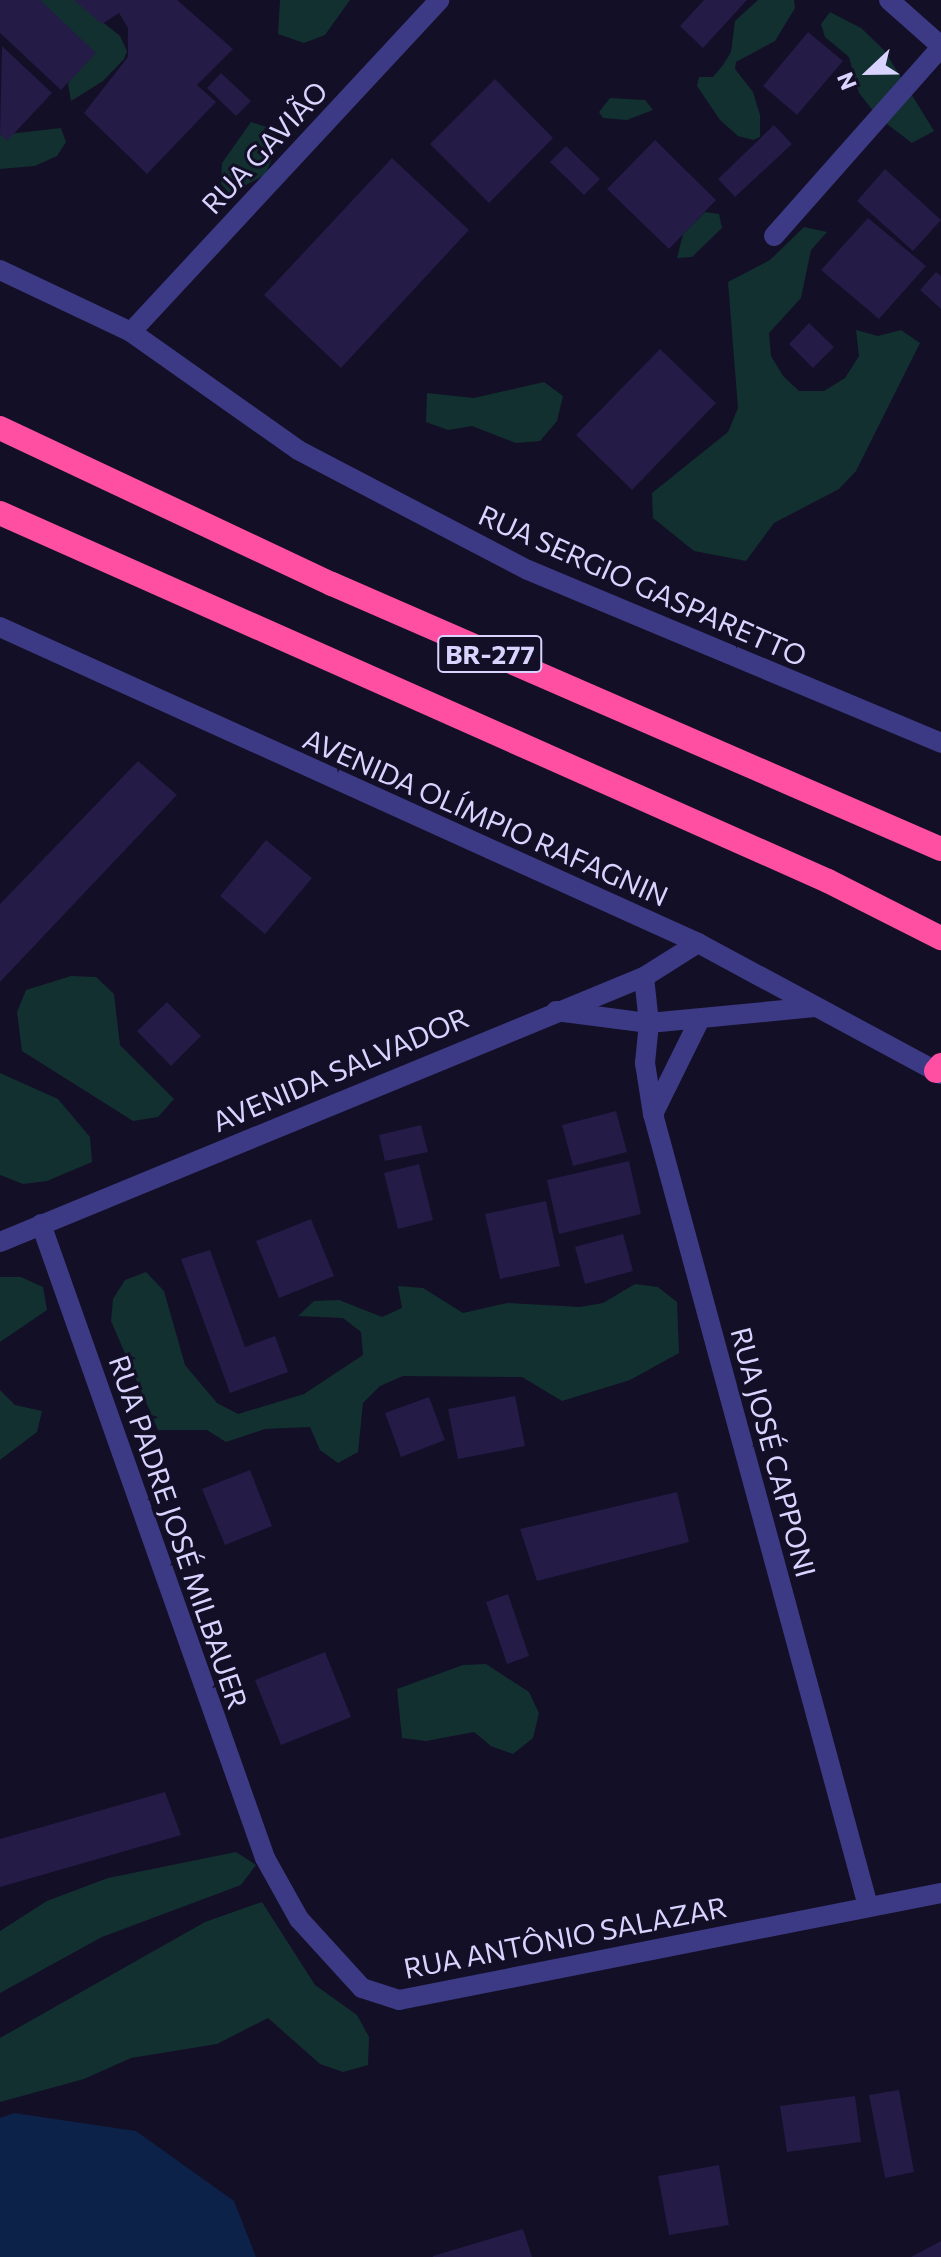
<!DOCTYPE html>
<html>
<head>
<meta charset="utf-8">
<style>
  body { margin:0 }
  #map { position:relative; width:941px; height:2257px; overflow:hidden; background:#130f26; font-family:Commissioner,sans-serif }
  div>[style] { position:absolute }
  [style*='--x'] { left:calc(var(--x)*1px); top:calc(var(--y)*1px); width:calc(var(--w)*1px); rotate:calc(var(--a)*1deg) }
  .green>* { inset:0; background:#12302f }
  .water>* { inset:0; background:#0c2248 }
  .building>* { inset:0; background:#241b47 }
  .minor>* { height:20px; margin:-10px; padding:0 10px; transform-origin:10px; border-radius:10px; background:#3d3a85 }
  .tertiary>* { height:20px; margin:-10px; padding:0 10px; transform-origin:10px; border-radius:10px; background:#3d3a85 }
  .motorway>* { height:24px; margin:-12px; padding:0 12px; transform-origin:12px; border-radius:12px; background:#ff4fa3 }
  span { translate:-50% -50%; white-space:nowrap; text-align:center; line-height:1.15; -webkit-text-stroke:6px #130f26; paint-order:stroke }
  .shield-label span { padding:2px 6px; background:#130f26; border:2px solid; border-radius:6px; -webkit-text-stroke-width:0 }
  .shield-label { font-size:26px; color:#d9d4ff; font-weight:700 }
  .street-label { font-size:28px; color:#d9d4ff }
  .north { position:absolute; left:829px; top:32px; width:80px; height:80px; -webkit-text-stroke:6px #130f26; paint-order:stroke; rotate:248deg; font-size:22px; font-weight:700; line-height:32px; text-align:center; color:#d9d4ff }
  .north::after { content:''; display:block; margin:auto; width:28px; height:36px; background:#d9d4ff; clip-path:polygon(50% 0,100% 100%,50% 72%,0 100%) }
</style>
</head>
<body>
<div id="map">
  <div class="green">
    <i style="clip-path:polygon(31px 0,75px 0,120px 36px,127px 51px,124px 59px,103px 81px,71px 101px,68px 84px,77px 65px)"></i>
    <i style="clip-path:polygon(280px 0,350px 0,325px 35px,304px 43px,278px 34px)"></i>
    <i style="clip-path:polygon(758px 0,794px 0,795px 8px,775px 41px,736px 62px,735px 69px,753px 92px,760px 115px,760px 137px,753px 140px,738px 136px,720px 120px,697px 86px,699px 77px,713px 77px,723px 65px,731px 52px,735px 21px)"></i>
    <i style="clip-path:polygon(830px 12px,861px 28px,884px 50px,934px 131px,912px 143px,878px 117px,859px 93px,849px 57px,825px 37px,821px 24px)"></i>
    <i style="clip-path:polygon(610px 98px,645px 100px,653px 110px,627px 120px,603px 118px,599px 112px)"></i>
    <i style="clip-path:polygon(251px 122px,273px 129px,277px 144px,266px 174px,230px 194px,221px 184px,222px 163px)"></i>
    <i style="clip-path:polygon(61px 128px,66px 142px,57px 156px,35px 166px,0 169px,0 135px)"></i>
    <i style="clip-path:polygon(705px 212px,719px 214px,722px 228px,692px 257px,677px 258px,683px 234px)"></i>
    <i style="clip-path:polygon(804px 227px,827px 232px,811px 250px,801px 298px,769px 333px,771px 356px,783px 376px,799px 391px,824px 391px,845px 378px,859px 356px,856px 330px,878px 336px,901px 330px,920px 343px,856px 471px,839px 489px,774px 523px,746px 561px,694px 551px,653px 518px,652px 493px,728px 432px,738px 408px,728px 282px,770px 260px)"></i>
    <i style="clip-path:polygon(544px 382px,563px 396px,557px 421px,540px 441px,516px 443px,472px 426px,448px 430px,426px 422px,427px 393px,474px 398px)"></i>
    <i style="clip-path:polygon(71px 976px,96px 977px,114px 994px,120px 1045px,174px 1099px,158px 1117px,133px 1121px,22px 1051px,17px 1012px,26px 990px)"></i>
    <i style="clip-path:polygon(0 1073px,58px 1099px,90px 1137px,92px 1162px,47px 1181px,23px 1184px,0 1175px)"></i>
    <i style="clip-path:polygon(146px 1272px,164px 1291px,185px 1365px,217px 1403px,238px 1414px,304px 1394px,363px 1355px,361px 1332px,343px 1318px,298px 1316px,314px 1301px,339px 1300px,382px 1317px,402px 1308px,398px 1286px,423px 1288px,463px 1313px,507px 1303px,580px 1307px,603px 1303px,635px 1284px,658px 1287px,677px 1302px,679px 1353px,630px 1380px,562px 1401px,522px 1377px,403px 1376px,380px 1386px,363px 1403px,358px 1452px,338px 1463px,320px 1450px,310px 1427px,265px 1429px,226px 1442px,207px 1430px,158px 1430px,111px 1321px,113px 1299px,125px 1280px)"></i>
    <i style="clip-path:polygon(0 1277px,21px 1277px,43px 1287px,47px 1310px,0 1342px)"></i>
    <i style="clip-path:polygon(0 1390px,15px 1405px,42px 1411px,37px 1432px,0 1460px)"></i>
    <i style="clip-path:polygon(486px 1664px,529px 1692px,539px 1713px,533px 1738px,513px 1754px,491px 1746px,474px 1732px,426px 1741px,402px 1738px,397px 1689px,463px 1665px)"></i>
    <i style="clip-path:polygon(236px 1852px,256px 1865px,241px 1885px,102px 1937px,0 1993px,0 1931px,47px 1901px,108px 1878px)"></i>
    <i style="clip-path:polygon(262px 1902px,315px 1985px,357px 2015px,369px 2037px,368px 2065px,343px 2072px,320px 2064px,268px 2018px,217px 2044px,131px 2058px,84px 2079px,0 2102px,0 2038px,205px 1922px)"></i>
  </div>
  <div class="water">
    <i style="clip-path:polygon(14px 2113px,136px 2131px,234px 2201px,256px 2257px,0 2257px,0 2118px)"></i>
  </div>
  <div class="building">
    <i style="clip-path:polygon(0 0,40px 0,96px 53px,61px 90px,0 33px)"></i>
    <i style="clip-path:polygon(74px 0,177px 0,233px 49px,197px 85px,216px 102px,147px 174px,84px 113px,128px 57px,128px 28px,119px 13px,102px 24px)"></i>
    <i style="clip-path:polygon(704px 0,747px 0,703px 48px,680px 26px)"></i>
    <i style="clip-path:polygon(808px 32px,843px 61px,797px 115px,763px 86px)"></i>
    <i style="clip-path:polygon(2px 46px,52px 93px,7px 141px,0 134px)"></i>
    <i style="clip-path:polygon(221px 73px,251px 101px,236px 116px,207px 88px)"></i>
    <i style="clip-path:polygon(495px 79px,553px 138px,489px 203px,430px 144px)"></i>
    <i style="clip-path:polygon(774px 125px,792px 144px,735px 197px,718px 179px)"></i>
    <i style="clip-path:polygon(655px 140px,716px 200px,669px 249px,607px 189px)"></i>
    <i style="clip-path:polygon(566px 146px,600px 179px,584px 195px,550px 162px)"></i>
    <i style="clip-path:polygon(392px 158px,469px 230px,341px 368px,264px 295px)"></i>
    <i style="clip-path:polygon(885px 169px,941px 220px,913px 251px,857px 201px)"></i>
    <i style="clip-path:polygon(868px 218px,926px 266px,879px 319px,821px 270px)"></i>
    <i style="clip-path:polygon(936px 272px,941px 276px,941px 309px,920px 290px)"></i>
    <i style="clip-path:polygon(809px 323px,834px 347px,813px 368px,789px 344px)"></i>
    <i style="clip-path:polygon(660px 349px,716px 403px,632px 490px,576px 435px)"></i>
    <i style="clip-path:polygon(138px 761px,177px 795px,0 982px,0 904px)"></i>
    <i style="clip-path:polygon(266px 840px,312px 878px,265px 934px,220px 896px)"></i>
    <i style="clip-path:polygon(167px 1002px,201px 1036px,171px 1066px,137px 1031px)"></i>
    <i style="clip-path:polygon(616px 1111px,627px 1152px,573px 1166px,562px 1125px)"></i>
    <i style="clip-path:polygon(421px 1125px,428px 1152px,385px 1161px,379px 1135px)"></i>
    <i style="clip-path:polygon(629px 1161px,641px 1214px,559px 1234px,547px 1180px)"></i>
    <i style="clip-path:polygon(419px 1164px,433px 1220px,398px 1229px,384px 1173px)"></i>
    <i style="clip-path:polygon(546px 1201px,560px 1266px,500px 1279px,485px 1214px)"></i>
    <i style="clip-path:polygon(311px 1219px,334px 1276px,279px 1298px,256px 1241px)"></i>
    <i style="clip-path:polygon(623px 1234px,633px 1271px,585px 1284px,575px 1247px)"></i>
    <i style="clip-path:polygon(210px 1250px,245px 1347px,275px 1336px,288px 1372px,230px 1393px,181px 1259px)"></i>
    <i style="clip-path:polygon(515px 1396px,525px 1446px,458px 1459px,448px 1409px)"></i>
    <i style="clip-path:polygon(429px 1397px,445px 1440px,401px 1457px,385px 1413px)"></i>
    <i style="clip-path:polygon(250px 1470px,272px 1526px,225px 1545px,202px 1489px)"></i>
    <i style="clip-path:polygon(677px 1492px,689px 1542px,537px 1581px,520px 1529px)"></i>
    <i style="clip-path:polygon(508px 1594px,529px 1656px,507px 1664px,486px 1602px)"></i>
    <i style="clip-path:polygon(325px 1652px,351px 1717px,281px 1745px,255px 1680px)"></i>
    <i style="clip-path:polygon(165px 1792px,181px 1835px,0 1887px,0 1839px)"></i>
    <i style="clip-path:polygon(899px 2090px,914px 2172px,885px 2178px,869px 2095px)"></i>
    <i style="clip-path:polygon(855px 2096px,861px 2142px,787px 2152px,780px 2106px)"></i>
    <i style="clip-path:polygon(719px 2165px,729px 2225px,669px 2235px,658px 2176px)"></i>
    <i style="clip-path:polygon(523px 2229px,532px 2257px,433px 2257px,433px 2256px)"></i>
    <i style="clip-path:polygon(941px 2241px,941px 2257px,911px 2257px)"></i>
  </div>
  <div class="minor">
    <i style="--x:889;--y:0;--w:69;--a:41.5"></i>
    <i style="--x:774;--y:236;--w:252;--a:-48.5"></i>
    <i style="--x:131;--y:332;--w:453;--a:-47.1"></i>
    <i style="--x:644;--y:977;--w:46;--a:83.8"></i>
    <i style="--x:649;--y:1023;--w:40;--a:95.7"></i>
    <i style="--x:645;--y:1063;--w:52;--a:81.1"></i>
    <i style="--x:653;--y:1114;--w:821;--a:74.81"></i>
    <i style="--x:556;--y:1011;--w:94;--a:7.4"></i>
    <i style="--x:649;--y:1023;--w:166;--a:-5.5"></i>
    <i style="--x:653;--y:1114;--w:104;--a:-63.7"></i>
    <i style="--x:41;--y:1224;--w:672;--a:70.54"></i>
    <i style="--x:265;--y:1858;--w:70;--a:60.9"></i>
    <i style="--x:299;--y:1919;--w:93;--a:47.6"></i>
    <i style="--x:362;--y:1988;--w:39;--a:18"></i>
    <i style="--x:399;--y:2000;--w:552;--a:-11.17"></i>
    <i style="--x:0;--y:1242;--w:696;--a:-22.37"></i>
    <i style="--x:644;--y:977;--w:64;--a:-32.2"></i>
  </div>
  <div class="tertiary">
    <i style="--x:0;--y:270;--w:145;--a:25.3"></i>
    <i style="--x:131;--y:332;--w:204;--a:35.2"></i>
    <i style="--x:298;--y:450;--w:259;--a:27.6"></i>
    <i style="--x:528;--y:570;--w:448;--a:22.7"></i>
    <i style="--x:0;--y:627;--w:766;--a:24.36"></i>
    <i style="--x:698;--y:943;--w:276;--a:28.3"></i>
  </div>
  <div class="motorway">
    <i style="--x:0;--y:428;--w:367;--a:25.2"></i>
    <i style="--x:332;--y:584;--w:664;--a:23.52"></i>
    <i style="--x:0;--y:513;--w:906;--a:23.96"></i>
    <i style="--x:828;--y:881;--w:127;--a:26.8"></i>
    <i style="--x:936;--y:1071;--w:8;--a:-50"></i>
  </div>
  <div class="shield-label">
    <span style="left:490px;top:654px">BR-277</span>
  </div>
  <div class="street-label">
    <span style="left:264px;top:147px;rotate:-47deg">RUA GAVIÃO</span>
    <span style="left:643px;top:585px;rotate:24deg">RUA SERGIO GASPARETTO</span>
    <span style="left:486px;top:817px;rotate:24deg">AVENIDA OLÍMPIO RAFAGNIN</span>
    <span style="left:340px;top:1069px;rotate:-23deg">AVENIDA SALVADOR</span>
    <span style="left:774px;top:1452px;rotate:75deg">RUA JOSÉ CAPPONI</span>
    <span style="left:179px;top:1532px;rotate:71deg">RUA PADRE JOSÉ MILBAUER</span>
    <span style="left:565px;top:1937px;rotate:-11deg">RUA ANTÔNIO SALAZAR</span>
  </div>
  <div class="north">N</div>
</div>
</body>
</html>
